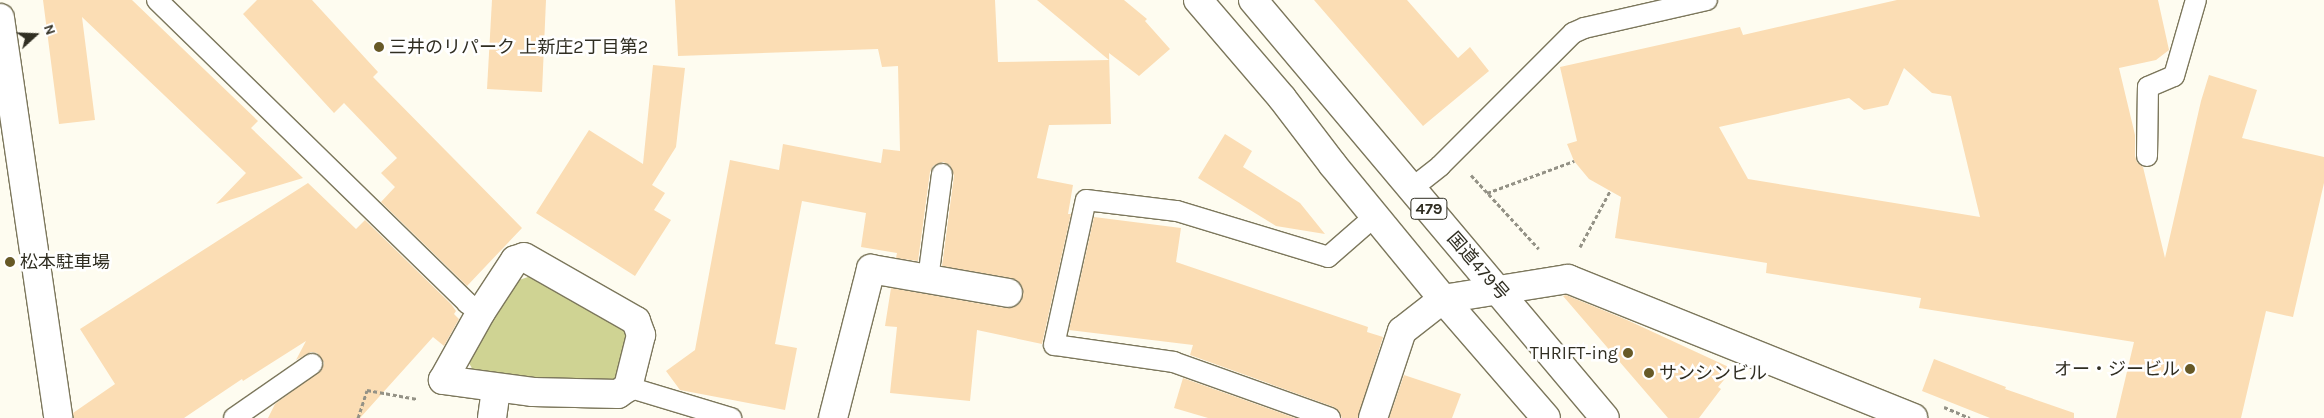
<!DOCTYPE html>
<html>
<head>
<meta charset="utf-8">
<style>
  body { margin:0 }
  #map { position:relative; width:2324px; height:418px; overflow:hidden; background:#fefcf0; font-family:Karla,"Noto Sans JP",sans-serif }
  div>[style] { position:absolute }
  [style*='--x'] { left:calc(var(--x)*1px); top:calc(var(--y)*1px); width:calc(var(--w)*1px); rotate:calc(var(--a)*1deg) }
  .green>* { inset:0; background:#cfd393 }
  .building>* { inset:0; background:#fbddb4 }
  .path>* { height:3px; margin-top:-1.5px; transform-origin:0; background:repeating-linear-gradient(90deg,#949286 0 4px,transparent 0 6.5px) }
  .roads { filter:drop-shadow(1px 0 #7c775c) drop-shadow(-1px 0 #7c775c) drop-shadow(0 1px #7c775c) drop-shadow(0 -1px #7c775c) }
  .lane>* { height:20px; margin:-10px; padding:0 10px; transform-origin:10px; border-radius:10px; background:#fff }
  .street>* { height:28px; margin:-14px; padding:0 14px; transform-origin:14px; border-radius:14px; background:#fff }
  .secondary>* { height:28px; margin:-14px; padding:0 14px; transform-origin:14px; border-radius:14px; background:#fff }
  .highway>* { height:28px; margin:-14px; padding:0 14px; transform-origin:14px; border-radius:14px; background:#fff }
  .dots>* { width:14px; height:14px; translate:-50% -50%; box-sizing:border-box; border:2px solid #fff; border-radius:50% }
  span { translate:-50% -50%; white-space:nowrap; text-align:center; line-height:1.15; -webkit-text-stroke:5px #fff; paint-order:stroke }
  .shield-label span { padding:1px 4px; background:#fff; border:1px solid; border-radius:4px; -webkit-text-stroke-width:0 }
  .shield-label { font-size:16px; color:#302e22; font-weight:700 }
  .poi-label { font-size:18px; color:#302e22 }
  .left { translate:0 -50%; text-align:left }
  .right { translate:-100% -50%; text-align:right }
  .street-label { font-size:18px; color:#302e22 }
  .north { position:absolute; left:10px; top:10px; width:50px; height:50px; -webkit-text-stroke:4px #fff; paint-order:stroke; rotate:70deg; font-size:14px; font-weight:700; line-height:20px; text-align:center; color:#302e22 }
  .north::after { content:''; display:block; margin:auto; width:18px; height:22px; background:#302e22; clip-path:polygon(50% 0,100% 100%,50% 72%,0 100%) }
</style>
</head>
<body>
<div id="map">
  <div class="green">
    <i style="clip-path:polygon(534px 275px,630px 327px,615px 385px,476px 376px,468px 361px,516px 281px)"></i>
  </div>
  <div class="building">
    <i style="clip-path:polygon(43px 0,132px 0,258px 121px,251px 128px,303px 178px,216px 204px,246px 173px,82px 17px,95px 120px,59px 124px)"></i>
    <i style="clip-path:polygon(257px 0,312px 0,378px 72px,373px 77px,522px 228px,467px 286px,381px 202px,395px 187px,381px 173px,397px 158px,344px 103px,334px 113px,243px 14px)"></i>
    <i style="clip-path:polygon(492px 0,546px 0,542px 92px,487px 89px)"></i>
    <i style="clip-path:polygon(675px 0,995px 0,998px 62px,1109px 60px,1037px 0,1124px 0,1147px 19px,1145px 21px,1170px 49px,1139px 76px,1109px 53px,1111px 124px,1049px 125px,1037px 178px,1073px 185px,1068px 214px,1071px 214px,1042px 344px,977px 330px,970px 401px,890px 393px,897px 327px,885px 326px,891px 288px,1005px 308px,1014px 307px,1020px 303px,1023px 296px,1022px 287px,1018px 281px,1011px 278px,942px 266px,954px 176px,950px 165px,943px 162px,933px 166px,930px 172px,918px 261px,896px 258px,897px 253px,861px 247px,866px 213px,802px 201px,775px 344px,797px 348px,785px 410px,680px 390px,666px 371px,695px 350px,730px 160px,779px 170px,783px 144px,881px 163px,883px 149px,900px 151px,898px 66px,882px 67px,878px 49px,678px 56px)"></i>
    <i style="clip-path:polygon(1314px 0,1407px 0,1458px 58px,1470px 47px,1489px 71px,1423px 126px)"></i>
    <i style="clip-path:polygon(evenodd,1897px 0,2158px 0,2169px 50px,2156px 60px,2119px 68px,2135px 135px,2135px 156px,2137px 162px,2143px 167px,2165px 258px,2201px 101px,2209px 75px,2257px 90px,2242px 138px,2324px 157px,2324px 183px,2293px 317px,2266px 311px,2241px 418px,2116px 418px,2134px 342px,1919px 308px,1921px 298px,1766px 273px,1767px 263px,1615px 238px,1621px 197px,1589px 179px,1574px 161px,1567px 144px,1577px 141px,1560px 67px,1740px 27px,1743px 35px,1897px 0,1904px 68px,1932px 93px,1951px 96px,1980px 217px,1748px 179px,1719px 127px,1849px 98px,1864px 110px,1888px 105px,1904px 68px)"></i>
    <i style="clip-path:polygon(653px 65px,685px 68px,676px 147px,652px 185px,665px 193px,654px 210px,671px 220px,635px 276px,536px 213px,589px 130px,643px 164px)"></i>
    <i style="clip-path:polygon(1225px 134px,1252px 151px,1243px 167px,1300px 203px,1325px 234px,1276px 226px,1198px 178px)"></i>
    <i style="clip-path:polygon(308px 183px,356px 229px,365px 220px,451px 304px,456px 311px,454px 314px,459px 319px,444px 346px,433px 337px,360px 418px,268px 418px,275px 404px,322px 369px,324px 363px,317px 353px,311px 352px,296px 360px,306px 341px,243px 381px,242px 379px,184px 418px,73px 418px,73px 413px,115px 384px,80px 329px)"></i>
    <i style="clip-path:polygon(1094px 217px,1181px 228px,1176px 262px,1368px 327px,1367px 332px,1383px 337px,1358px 418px,1342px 418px,1339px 411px,1334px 407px,1190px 355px,1193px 345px,1069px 330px)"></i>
    <i style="clip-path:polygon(1566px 295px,1627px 320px,1733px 369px,1718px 387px,1721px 389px,1699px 418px,1668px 418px,1563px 296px)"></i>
    <i style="clip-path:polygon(1934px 359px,2006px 387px,2005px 389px,2074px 413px,2074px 418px,1990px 418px,1922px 391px)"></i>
    <i style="clip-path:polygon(1404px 375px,1461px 394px,1452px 418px,1389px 418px)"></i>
    <i style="clip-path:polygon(1183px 378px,1295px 418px,1208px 418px,1174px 408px)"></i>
  </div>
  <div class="path">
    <i style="--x:1471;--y:175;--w:100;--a:47.4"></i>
    <i style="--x:1487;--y:193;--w:93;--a:-20.2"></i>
    <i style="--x:1580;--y:247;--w:64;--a:-61.8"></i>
    <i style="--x:1944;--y:407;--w:28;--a:23"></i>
    <i style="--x:358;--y:418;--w:29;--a:-72"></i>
    <i style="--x:367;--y:390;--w:51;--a:10.2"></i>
  </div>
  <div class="roads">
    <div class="lane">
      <i style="--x:157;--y:0;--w:433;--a:44.3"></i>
      <i style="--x:467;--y:303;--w:17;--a:33"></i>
      <i style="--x:2147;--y:156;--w:69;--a:-89.2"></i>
      <i style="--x:2148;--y:87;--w:28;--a:-23"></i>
      <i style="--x:2174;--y:76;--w:79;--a:-73.9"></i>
      <i style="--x:1411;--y:189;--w:37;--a:-38"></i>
      <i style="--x:1440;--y:166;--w:188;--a:-45"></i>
      <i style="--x:1573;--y:33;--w:12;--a:-24"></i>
      <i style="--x:1584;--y:28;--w:126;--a:-12.8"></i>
      <i style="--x:928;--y:279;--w:106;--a:-82.4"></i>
      <i style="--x:628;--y:387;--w:108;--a:16.8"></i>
      <i style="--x:234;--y:418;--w:95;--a:-34.7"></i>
      <i style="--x:1330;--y:418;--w:166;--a:-160.3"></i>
      <i style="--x:1174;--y:362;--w:121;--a:-171.9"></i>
      <i style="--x:1054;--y:345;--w:148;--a:-77.6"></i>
      <i style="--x:1086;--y:200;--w:92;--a:6.9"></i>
      <i style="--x:1177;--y:211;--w:158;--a:16.9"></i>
      <i style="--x:1328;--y:257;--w:62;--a:-41.1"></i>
    </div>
    <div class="street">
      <i style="--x:524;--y:257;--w:129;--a:29.7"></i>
      <i style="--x:636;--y:321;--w:15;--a:70"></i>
      <i style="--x:641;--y:335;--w:54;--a:104"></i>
      <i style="--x:628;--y:387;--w:12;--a:145"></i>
      <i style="--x:618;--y:394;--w:85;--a:-178.7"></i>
      <i style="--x:533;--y:392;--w:91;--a:-172.4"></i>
      <i style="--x:443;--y:380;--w:78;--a:-60.8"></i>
      <i style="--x:481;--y:312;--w:62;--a:-56.8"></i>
      <i style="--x:515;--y:260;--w:9;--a:-18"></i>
      <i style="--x:492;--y:418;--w:29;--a:-82"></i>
      <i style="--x:833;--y:418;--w:154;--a:-75.7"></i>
      <i style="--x:871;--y:269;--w:139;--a:9.9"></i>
      <i style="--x:1373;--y:418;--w:92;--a:-71.6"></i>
      <i style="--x:1402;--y:331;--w:52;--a:-38"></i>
      <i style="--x:1443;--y:299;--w:127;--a:-9.1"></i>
      <i style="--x:1568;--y:279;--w:372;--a:21.9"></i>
    </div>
    <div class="secondary">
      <i style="--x:0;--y:18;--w:404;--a:81.7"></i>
    </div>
    <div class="highway">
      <i style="--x:1198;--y:0;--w:129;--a:49.4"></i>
      <i style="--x:1282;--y:98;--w:84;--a:52.7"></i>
      <i style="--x:1333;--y:165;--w:173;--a:50.6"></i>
      <i style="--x:1443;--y:299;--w:157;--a:49.1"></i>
      <i style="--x:1253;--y:0;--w:546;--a:49.9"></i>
    </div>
  </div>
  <div class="dots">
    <i style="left:379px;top:47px;background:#675926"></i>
    <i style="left:10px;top:262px;background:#675926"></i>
    <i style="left:1628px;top:353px;background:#675926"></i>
    <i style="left:2190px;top:369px;background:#675926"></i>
    <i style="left:1649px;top:373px;background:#675926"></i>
  </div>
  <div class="shield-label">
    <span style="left:1429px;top:209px">479</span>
  </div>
  <div class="poi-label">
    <span class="left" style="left:389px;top:47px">三井のリパーク 上新庄2丁目第2</span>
    <span class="left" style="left:20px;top:262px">松本駐車場</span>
    <span class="right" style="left:1618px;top:353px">THRIFT-ing</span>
    <span class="right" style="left:2180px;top:369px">オー・ジービル</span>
    <span class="left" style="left:1659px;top:373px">サンシンビル</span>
  </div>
  <div class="street-label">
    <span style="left:1478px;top:266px;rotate:49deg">国道479号</span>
  </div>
  <div class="north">N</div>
</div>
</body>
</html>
